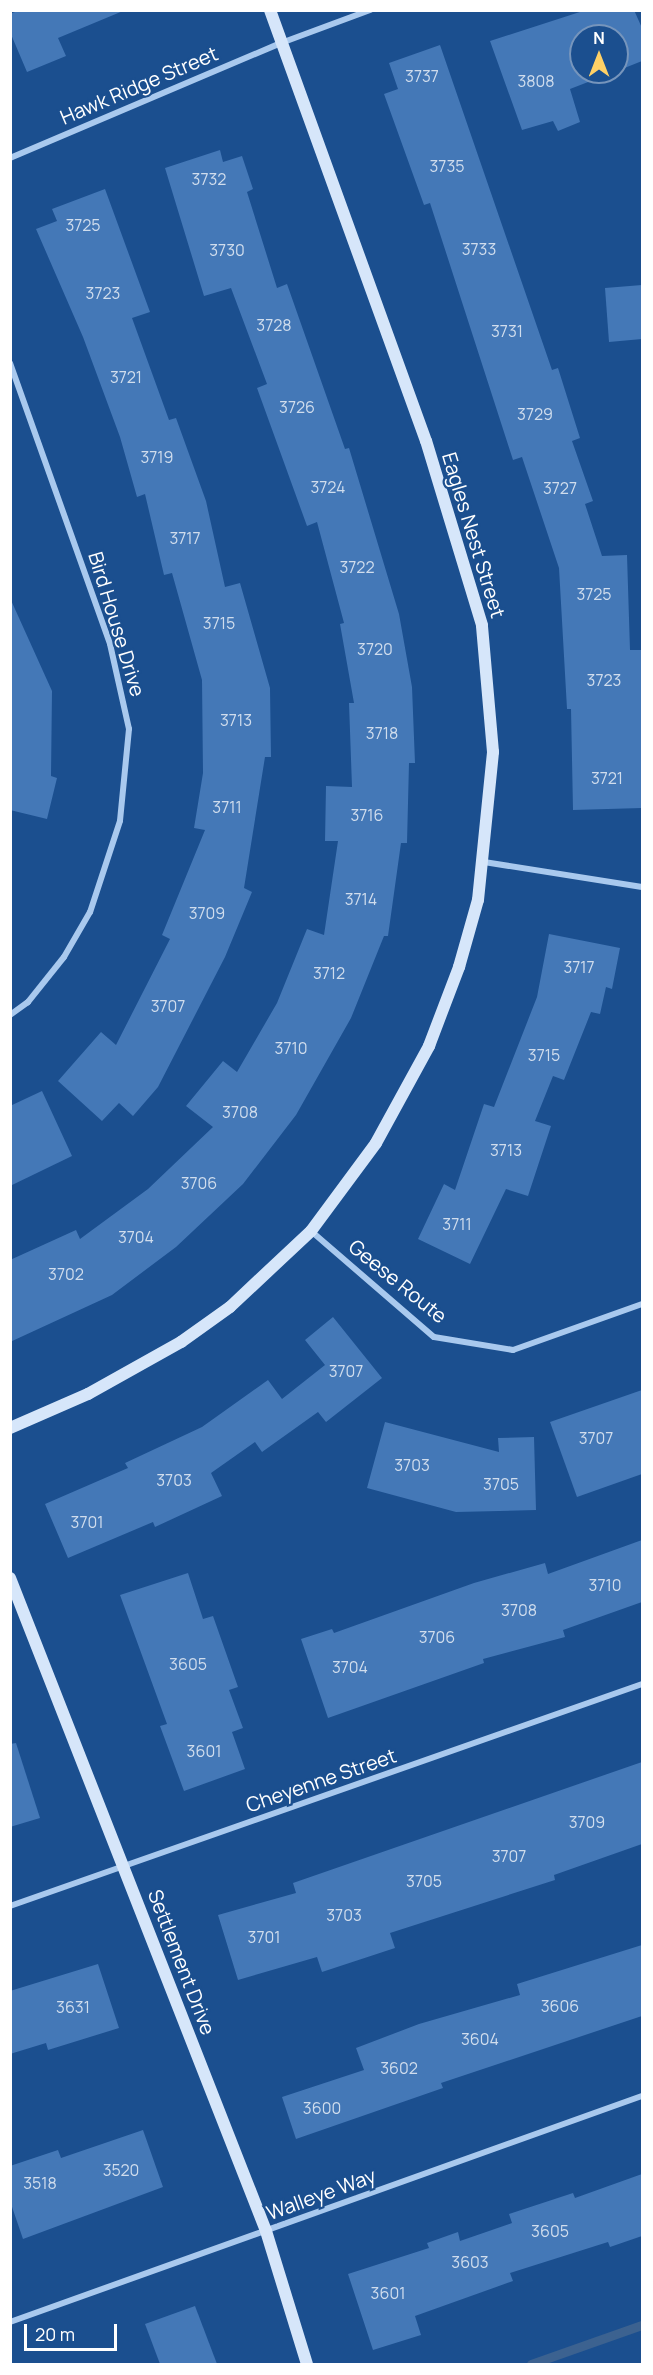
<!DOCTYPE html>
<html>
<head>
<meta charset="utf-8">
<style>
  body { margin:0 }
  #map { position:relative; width:653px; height:2375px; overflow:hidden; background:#1b4f8f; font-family:Manrope,sans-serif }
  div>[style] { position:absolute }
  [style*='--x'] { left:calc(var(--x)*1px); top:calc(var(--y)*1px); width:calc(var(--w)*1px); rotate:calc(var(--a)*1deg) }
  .stream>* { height:9px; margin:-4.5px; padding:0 4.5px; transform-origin:4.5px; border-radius:4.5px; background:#3c6290 }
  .building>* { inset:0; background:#4478b7 }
  .street>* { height:6px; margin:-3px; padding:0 3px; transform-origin:3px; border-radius:3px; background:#a9c9ee }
  .secondary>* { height:12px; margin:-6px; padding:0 6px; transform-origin:6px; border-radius:6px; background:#d6e6fa }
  span { translate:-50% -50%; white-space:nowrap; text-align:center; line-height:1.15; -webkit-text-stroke:4.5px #1b4f8f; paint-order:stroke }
  .number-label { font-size:16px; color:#d0dded }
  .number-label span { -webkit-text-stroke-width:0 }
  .street-label { font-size:20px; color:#fff }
  .frame { position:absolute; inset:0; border:12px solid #fff; pointer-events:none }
  .north { position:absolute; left:569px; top:24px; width:60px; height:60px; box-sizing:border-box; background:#1b4f8f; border:2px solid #7695bc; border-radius:50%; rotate:0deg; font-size:16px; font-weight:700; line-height:24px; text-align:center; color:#fff }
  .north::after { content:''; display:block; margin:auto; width:21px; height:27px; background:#ffd166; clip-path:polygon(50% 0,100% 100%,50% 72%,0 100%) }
  .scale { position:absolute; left:24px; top:2324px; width:93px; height:27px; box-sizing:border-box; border:3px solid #fff; border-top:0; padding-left:8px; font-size:18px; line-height:21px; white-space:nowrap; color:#fff; -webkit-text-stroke:4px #1b4f8f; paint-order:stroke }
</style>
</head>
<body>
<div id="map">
  <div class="stream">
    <i style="--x:531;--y:2364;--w:118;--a:-19.4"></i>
  </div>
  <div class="building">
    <i style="clip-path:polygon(20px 10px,123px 10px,123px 11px,58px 38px,66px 56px,27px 72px,10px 32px,10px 14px)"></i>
    <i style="clip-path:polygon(586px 10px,634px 10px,642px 28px,642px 61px,617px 71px,617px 36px,581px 36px,581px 72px,614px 72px,570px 89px,580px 122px,558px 131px,553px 121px,522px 130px,490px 41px)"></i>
    <i style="clip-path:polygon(440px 45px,552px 370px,558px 368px,580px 438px,572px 441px,593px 501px,585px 504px,602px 556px,627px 555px,630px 650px,642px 650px,642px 808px,573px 810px,571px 709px,567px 709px,559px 568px,522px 457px,513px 460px,430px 203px,424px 205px,384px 94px,398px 89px,389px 63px)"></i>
    <i style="clip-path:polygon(220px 150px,223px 162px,242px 156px,253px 189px,247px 192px,277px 288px,287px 284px,345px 449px,349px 448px,399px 614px,412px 687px,415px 763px,409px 763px,407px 843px,401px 843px,388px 936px,384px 936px,351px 1018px,296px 1115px,243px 1184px,176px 1247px,112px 1295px,10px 1342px,10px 1260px,76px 1230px,80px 1239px,148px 1189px,213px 1127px,186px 1106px,223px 1061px,237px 1072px,277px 1003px,307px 929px,324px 935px,338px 841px,325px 841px,326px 786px,352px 787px,349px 703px,354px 703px,340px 624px,344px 623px,317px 522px,307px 526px,257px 388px,267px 384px,231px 288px,204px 296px,165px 168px)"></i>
    <i style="clip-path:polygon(105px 189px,150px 312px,132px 318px,169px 420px,176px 418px,206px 501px,225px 587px,240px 583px,270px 688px,271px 757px,265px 757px,244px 888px,252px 892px,225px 957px,158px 1087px,133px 1116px,119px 1103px,102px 1121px,58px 1081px,101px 1032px,116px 1045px,170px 939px,162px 935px,205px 830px,194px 828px,203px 773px,202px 680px,172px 573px,164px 575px,145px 494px,137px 497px,120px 437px,83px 337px,36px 229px,57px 221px,52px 209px)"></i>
    <i style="clip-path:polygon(642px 285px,642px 339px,609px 342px,605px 288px)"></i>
    <i style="clip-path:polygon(10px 598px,52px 691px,51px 776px,57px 778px,47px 819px,10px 810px)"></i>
    <i style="clip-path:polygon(549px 934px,620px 948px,612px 989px,606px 987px,600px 1014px,591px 1012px,564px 1080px,553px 1076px,535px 1121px,551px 1126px,528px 1196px,506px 1189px,470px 1264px,418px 1239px,444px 1184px,455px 1190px,484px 1104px,494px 1107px,537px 997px)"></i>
    <i style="clip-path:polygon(42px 1091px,72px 1156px,10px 1186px,10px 1106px)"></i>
    <i style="clip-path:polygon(333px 1317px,382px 1378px,326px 1422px,318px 1412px,262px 1452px,255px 1442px,211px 1473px,222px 1496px,155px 1527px,153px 1522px,68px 1558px,45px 1504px,128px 1468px,125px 1463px,202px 1427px,268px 1380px,282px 1399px,325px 1365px,305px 1340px)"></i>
    <i style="clip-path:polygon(642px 1390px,642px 1474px,577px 1497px,550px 1422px)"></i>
    <i style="clip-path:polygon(385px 1422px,499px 1452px,498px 1438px,534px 1437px,536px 1510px,456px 1512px,367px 1488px)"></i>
    <i style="clip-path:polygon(642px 1540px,642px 1602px,563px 1630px,565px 1637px,483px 1659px,484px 1663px,328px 1718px,301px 1639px,332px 1629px,334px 1633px,474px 1583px,545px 1563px,548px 1574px)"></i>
    <i style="clip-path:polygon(188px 1573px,203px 1619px,213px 1616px,238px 1687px,229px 1690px,243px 1728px,232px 1732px,245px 1769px,184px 1791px,160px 1726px,167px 1724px,120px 1595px)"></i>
    <i style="clip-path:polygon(16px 1743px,40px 1818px,10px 1827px,10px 1744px)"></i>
    <i style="clip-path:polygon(642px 1762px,642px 1844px,554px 1875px,555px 1880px,390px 1933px,395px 1948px,322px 1972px,317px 1957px,238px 1980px,218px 1915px,296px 1893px,293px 1883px)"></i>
    <i style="clip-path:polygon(642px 1945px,642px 2016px,441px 2083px,443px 2088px,296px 2139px,282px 2097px,364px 2070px,356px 2048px,419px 2024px,520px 1995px,517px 1984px)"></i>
    <i style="clip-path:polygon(98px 1964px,119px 2028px,48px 2050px,46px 2043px,10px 2054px,10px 1991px)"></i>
    <i style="clip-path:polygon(143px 2130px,163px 2187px,23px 2239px,10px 2201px,10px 2166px,58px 2150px,61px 2158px)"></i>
    <i style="clip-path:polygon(642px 2174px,642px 2236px,610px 2247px,608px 2242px,510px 2273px,513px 2281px,415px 2316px,421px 2335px,373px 2350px,348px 2274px,429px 2248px,427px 2243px,458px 2232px,460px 2241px,512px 2223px,509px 2214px,573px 2193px,575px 2198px)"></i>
    <i style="clip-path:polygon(195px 2306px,217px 2364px,160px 2364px,145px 2324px)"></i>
  </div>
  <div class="street">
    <i style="--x:10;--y:158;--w:294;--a:-23"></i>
    <i style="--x:281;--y:43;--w:95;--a:-20.3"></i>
    <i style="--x:10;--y:363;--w:298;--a:70.4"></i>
    <i style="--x:110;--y:644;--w:87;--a:77.4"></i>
    <i style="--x:129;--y:729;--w:92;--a:95.6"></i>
    <i style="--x:120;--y:821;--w:96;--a:108.2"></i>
    <i style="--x:90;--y:912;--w:52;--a:120"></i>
    <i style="--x:64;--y:957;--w:58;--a:128.7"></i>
    <i style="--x:28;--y:1002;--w:22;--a:144"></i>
    <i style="--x:484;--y:862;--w:160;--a:9"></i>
    <i style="--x:311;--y:1231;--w:162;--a:40.8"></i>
    <i style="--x:434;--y:1337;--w:80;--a:9.3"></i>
    <i style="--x:513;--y:1350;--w:137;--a:-19.6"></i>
    <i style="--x:10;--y:1906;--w:670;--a:-19.35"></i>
    <i style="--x:10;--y:2322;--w:671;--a:-19.68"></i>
  </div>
  <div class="secondary">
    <i style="--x:10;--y:1428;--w:85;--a:-23.6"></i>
    <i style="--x:88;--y:1394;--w:107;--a:-29.2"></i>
    <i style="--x:181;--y:1342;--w:60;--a:-35.5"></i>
    <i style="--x:230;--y:1307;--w:111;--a:-43.2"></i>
    <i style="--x:311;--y:1231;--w:109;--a:-53.5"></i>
    <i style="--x:376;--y:1143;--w:111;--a:-61.3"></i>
    <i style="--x:429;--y:1046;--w:85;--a:-69.2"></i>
    <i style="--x:459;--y:967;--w:70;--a:-74.2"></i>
    <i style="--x:478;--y:900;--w:149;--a:-84.2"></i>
    <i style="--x:493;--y:752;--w:127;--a:-95"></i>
    <i style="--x:482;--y:625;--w:192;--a:-106.9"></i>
    <i style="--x:426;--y:441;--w:458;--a:-109.9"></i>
    <i style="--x:10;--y:1578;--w:701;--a:68.59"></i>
    <i style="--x:266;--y:2231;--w:139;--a:72.9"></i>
  </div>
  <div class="number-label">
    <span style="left:422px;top:76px">3737</span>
    <span style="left:536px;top:81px">3808</span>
    <span style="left:447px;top:166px">3735</span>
    <span style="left:209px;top:179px">3732</span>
    <span style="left:83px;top:225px">3725</span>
    <span style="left:479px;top:249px">3733</span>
    <span style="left:227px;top:250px">3730</span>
    <span style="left:103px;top:293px">3723</span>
    <span style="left:274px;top:325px">3728</span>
    <span style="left:507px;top:331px">3731</span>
    <span style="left:126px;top:377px">3721</span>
    <span style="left:297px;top:407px">3726</span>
    <span style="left:535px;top:414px">3729</span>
    <span style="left:157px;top:457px">3719</span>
    <span style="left:328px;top:487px">3724</span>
    <span style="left:560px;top:488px">3727</span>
    <span style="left:185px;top:538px">3717</span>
    <span style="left:357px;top:567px">3722</span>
    <span style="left:594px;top:594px">3725</span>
    <span style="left:219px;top:623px">3715</span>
    <span style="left:375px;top:649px">3720</span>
    <span style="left:604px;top:680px">3723</span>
    <span style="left:236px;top:720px">3713</span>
    <span style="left:382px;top:733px">3718</span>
    <span style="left:607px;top:778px">3721</span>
    <span style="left:227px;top:807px">3711</span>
    <span style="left:367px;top:815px">3716</span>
    <span style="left:361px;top:899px">3714</span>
    <span style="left:207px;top:913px">3709</span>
    <span style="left:579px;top:967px">3717</span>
    <span style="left:329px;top:973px">3712</span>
    <span style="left:168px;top:1006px">3707</span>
    <span style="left:291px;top:1048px">3710</span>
    <span style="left:544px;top:1055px">3715</span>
    <span style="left:240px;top:1112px">3708</span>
    <span style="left:506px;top:1150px">3713</span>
    <span style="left:199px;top:1183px">3706</span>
    <span style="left:457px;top:1224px">3711</span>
    <span style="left:136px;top:1237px">3704</span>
    <span style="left:66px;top:1274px">3702</span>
    <span style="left:346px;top:1371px">3707</span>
    <span style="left:596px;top:1438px">3707</span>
    <span style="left:412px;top:1465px">3703</span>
    <span style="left:174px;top:1480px">3703</span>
    <span style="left:501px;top:1484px">3705</span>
    <span style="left:87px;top:1522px">3701</span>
    <span style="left:605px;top:1585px">3710</span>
    <span style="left:519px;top:1610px">3708</span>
    <span style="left:437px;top:1637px">3706</span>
    <span style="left:188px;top:1664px">3605</span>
    <span style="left:350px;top:1667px">3704</span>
    <span style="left:204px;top:1751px">3601</span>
    <span style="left:587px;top:1822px">3709</span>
    <span style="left:509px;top:1856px">3707</span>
    <span style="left:424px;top:1881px">3705</span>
    <span style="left:344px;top:1915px">3703</span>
    <span style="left:264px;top:1937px">3701</span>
    <span style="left:560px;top:2006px">3606</span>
    <span style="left:73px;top:2007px">3631</span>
    <span style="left:480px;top:2039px">3604</span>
    <span style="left:399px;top:2068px">3602</span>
    <span style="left:322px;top:2108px">3600</span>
    <span style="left:121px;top:2170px">3520</span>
    <span style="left:40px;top:2183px">3518</span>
    <span style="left:550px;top:2231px">3605</span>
    <span style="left:470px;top:2262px">3603</span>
    <span style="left:388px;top:2293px">3601</span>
  </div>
  <div class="street-label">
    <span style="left:139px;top:85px;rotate:-23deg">Hawk Ridge Street</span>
    <span style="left:474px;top:535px;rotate:73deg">Eagles Nest Street</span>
    <span style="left:117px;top:624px;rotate:73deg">Bird House Drive</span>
    <span style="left:398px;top:1281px;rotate:39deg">Geese Route</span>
    <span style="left:321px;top:1780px;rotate:-19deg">Cheyenne Street</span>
    <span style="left:182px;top:1962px;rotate:69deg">Settlement Drive</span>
    <span style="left:321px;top:2194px;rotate:-20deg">Walleye Way</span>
  </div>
  <div class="frame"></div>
  <div class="north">N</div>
  <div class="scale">20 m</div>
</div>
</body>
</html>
